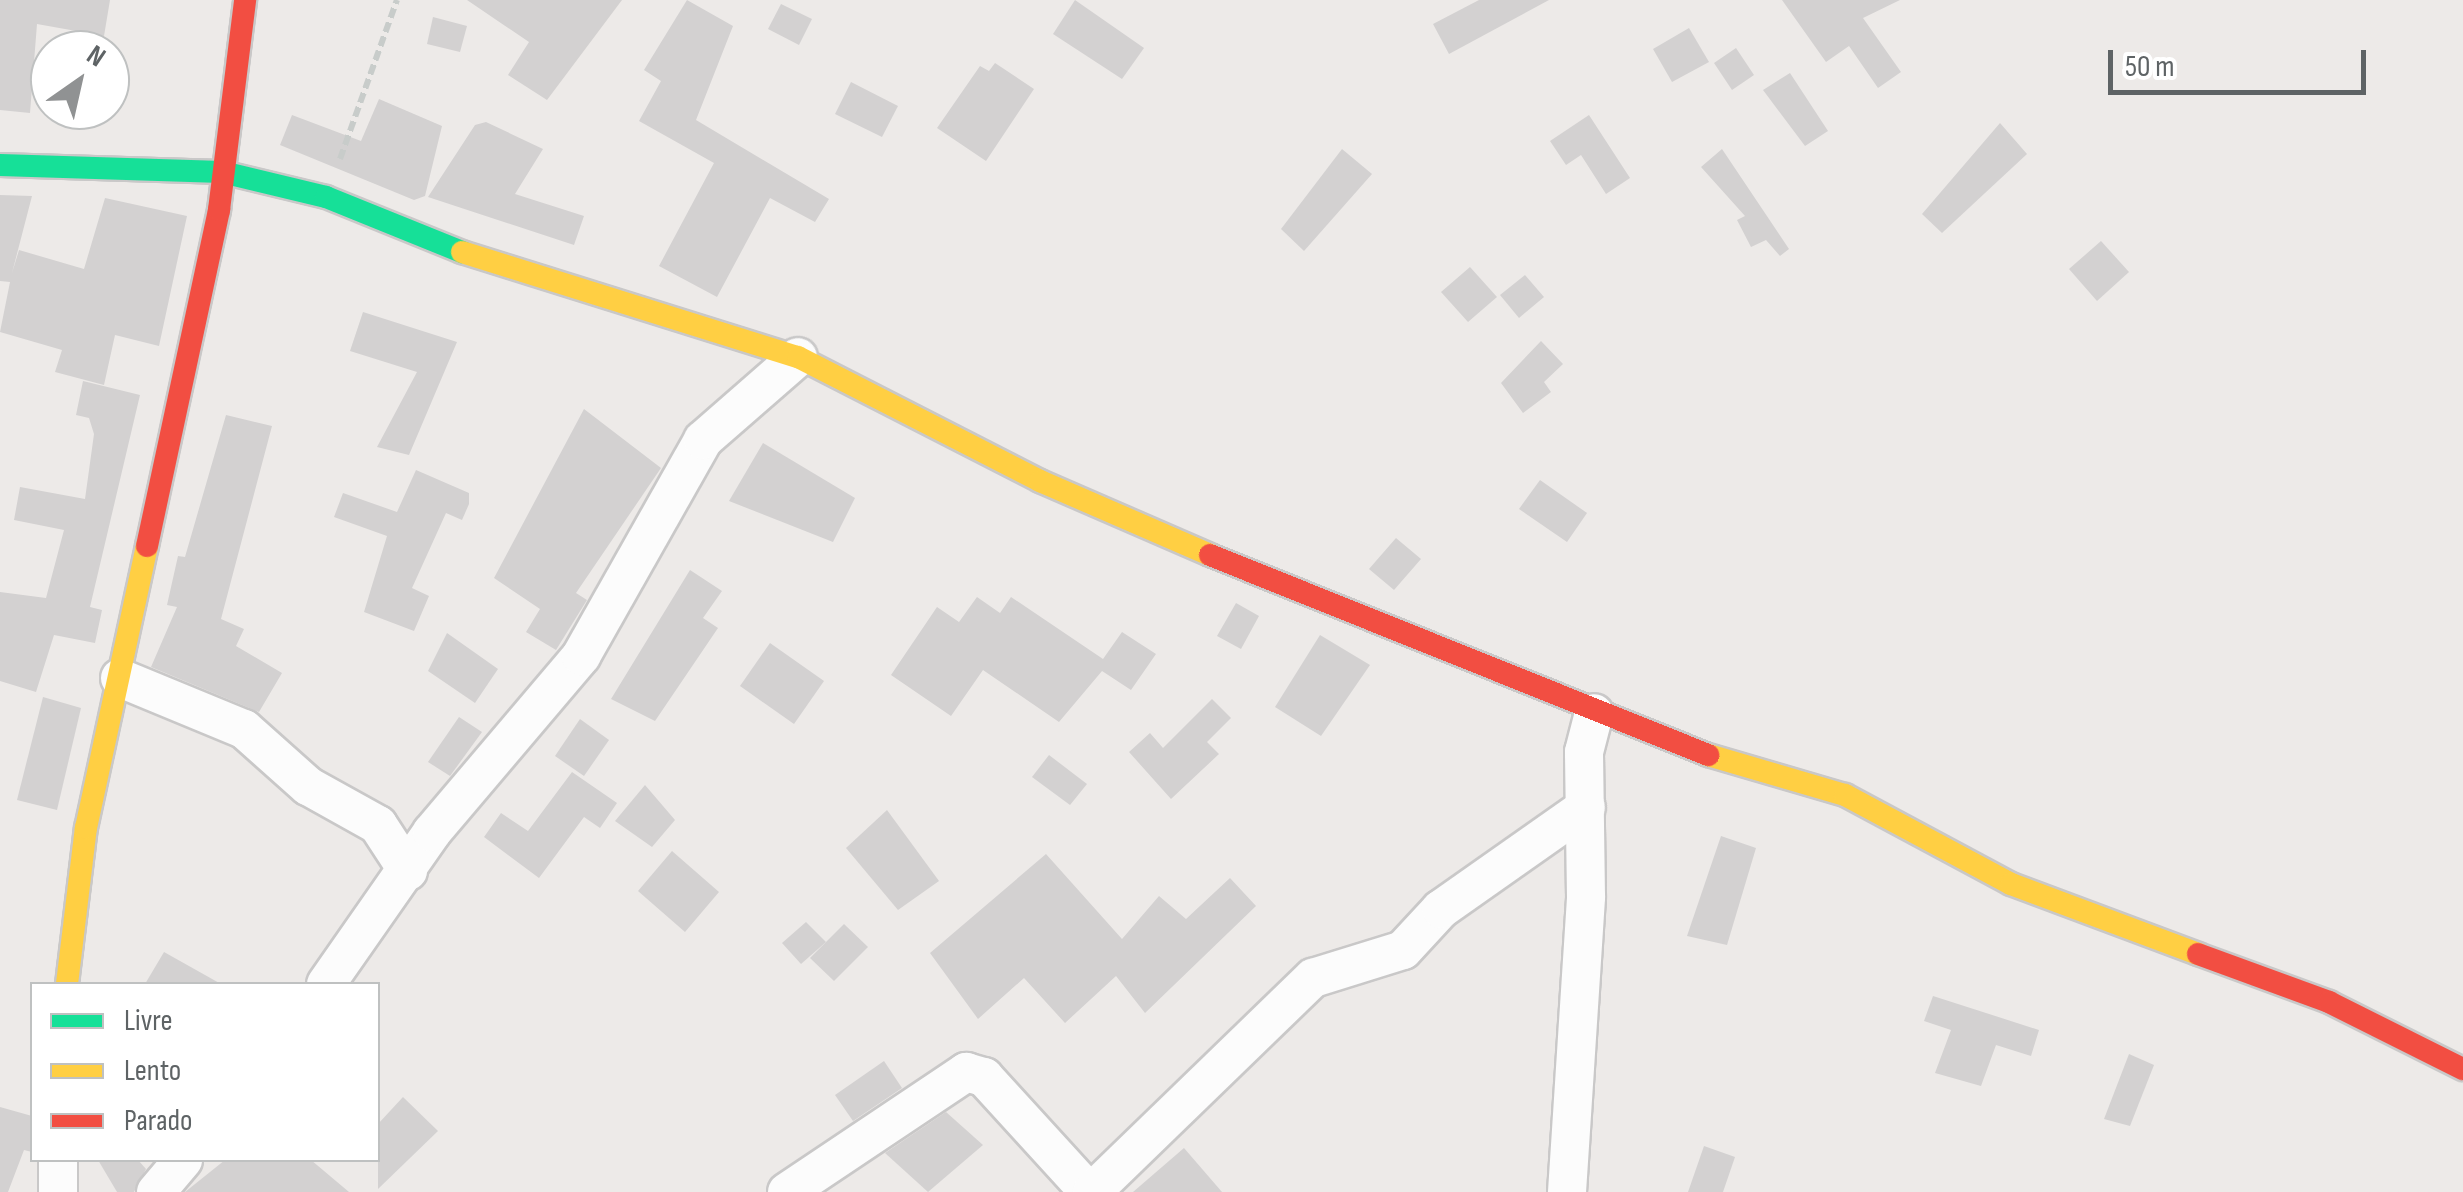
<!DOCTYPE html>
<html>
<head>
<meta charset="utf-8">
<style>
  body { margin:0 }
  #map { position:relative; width:2463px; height:1192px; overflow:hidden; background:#edeae8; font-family:"Sofia Sans Condensed",sans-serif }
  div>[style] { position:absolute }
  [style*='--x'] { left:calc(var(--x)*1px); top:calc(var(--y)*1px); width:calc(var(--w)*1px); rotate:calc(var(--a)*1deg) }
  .building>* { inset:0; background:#d3d1d1 }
  .path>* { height:6px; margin-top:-3px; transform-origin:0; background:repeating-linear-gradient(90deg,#c8ccca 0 10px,transparent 0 15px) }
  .roads { filter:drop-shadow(2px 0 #c9c8c8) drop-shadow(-2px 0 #c9c8c8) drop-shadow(0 2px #c9c8c8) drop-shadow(0 -2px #c9c8c8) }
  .street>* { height:38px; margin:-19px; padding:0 19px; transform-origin:19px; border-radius:19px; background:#fcfcfc }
  .fast>* { height:22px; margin:-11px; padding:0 11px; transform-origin:11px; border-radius:11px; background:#16e098 }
  .slow>* { height:22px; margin:-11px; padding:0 11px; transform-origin:11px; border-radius:11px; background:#ffcf43 }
  .jam>* { height:22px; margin:-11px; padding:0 11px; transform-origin:11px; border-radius:11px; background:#f24e42 }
  span { translate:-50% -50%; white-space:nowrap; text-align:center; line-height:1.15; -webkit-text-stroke:9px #fff; paint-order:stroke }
  .legend { position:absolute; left:30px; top:982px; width:350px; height:180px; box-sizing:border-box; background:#fff; border:2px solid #bfc1c1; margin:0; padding:12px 18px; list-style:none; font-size:30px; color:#5e6365 }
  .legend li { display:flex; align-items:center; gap:20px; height:50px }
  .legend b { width:50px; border:2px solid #bfc1c1 }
  .north { position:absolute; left:30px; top:30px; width:100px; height:100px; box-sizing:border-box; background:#fff; border:2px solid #bfc1c1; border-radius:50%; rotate:34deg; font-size:28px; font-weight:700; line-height:40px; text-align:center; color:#5e6365 }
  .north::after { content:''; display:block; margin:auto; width:35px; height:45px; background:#909293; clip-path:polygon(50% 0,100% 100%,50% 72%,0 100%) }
  .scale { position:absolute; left:2108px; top:50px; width:258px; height:45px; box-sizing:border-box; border:5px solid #5e6365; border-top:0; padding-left:12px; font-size:30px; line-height:35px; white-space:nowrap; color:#5e6365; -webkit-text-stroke:8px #fff; paint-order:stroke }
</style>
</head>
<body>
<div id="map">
  <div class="building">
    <i style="clip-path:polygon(0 0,110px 0,104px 36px,37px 24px,30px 113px,0 110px)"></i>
    <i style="clip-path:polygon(467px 0,622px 0,547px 100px,508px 75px,529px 42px)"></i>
    <i style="clip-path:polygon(687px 0,733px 26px,696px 120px,829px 199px,815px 222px,770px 198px,717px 297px,659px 266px,714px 163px,639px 121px,661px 81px,644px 70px)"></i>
    <i style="clip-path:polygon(1075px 0,1144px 48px,1122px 79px,1053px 34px)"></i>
    <i style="clip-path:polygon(1479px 0,1549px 0,1449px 54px,1433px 24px)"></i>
    <i style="clip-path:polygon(1782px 0,1900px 0,1863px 18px,1901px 72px,1878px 88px,1849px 46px,1826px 62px)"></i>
    <i style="clip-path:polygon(781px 4px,812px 19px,799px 45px,768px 29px)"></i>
    <i style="clip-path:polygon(433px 17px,467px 26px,460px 52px,427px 44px)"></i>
    <i style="clip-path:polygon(1689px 28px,1709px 62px,1672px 82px,1653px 49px)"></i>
    <i style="clip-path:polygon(1736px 48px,1754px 75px,1732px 90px,1714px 63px)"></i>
    <i style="clip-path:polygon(995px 63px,1034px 89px,986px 161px,937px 128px,980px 66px,989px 71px)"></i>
    <i style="clip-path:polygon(1790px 73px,1828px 131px,1805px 146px,1763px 90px)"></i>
    <i style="clip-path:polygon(851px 82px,898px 106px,882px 137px,835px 114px)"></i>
    <i style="clip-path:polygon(379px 99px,442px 126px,425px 196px,414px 200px,280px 145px,292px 115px,361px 141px)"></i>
    <i style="clip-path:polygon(1589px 115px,1630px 178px,1606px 194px,1581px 155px,1566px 165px,1550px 141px)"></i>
    <i style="clip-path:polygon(486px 122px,543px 149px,515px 194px,584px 216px,574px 245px,428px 197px,475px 125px)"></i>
    <i style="clip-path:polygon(2000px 123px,2027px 154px,1942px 233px,1922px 214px)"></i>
    <i style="clip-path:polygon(1342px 149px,1372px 174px,1304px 251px,1281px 229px)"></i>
    <i style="clip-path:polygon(1722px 149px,1789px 249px,1780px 256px,1766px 240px,1751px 247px,1737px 220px,1745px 216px,1701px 167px)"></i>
    <i style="clip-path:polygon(0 195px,32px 196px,12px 273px,19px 250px,84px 269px,105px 198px,187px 216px,159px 346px,115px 335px,104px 385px,55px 372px,62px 350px,0 332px,10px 282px,0 281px)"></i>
    <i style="clip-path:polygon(2101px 241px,2129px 272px,2097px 301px,2069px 269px)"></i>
    <i style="clip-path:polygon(1470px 267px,1497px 297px,1468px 322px,1441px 292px)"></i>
    <i style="clip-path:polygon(1525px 275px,1544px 297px,1519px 318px,1500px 295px)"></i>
    <i style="clip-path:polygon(363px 312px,457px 342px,409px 455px,377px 447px,417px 372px,350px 351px)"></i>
    <i style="clip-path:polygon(1541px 341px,1563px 364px,1544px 382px,1551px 392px,1523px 413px,1501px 383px)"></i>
    <i style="clip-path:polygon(83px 381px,140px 395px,90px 607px,102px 610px,95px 643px,54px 635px,36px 692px,0 681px,0 592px,46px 598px,64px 530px,14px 520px,20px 487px,85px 499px,94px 434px,89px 418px,76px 415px)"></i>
    <i style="clip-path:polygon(584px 409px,661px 468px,576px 593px,587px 600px,556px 650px,526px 632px,540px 609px,494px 578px)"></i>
    <i style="clip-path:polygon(226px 415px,272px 426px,221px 619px,244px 629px,236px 646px,282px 673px,259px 712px,151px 667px,177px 607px,167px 605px,178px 556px,185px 557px)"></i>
    <i style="clip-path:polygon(763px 443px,855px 498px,833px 542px,729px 501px)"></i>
    <i style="clip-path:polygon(416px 470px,469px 493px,469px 504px,462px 520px,446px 513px,412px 588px,429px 596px,414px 631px,364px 612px,387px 536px,334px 517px,343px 493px,397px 512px)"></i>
    <i style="clip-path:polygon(1540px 480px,1587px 513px,1567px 542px,1519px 509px)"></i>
    <i style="clip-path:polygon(1396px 538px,1421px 559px,1394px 590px,1369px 569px)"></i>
    <i style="clip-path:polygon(690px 570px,722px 591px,703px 618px,718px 628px,655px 721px,611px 699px)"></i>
    <i style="clip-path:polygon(977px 597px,1000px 613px,1011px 597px,1103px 659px,1122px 632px,1156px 654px,1131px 690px,1102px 671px,1059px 722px,983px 670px,951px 716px,891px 675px,937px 607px,959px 622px)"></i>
    <i style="clip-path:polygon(1236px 603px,1259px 616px,1241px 649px,1217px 636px)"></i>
    <i style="clip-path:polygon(447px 633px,498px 669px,475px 703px,428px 671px)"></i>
    <i style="clip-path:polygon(1320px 635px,1370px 665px,1321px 736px,1275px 707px)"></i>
    <i style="clip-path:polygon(770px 643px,824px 681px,794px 724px,740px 686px)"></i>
    <i style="clip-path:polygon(43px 697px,81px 708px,57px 810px,17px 800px)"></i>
    <i style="clip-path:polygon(1212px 699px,1231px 718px,1207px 742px,1219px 754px,1171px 799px,1129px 752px,1150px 733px,1163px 748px)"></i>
    <i style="clip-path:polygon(459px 717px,482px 732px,450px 776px,428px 762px)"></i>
    <i style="clip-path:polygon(580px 719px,609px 740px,584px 776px,555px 756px)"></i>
    <i style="clip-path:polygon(1049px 755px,1087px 784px,1070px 805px,1032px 777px)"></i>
    <i style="clip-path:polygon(572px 772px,617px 803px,600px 828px,584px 817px,539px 878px,484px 837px,501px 813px,528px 831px)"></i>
    <i style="clip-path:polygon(645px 785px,675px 820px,652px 847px,615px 821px)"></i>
    <i style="clip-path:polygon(887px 810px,939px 881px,898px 910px,846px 848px)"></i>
    <i style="clip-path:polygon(1721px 836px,1756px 848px,1727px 945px,1687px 936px)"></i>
    <i style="clip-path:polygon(672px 851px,719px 892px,685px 932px,638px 891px)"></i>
    <i style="clip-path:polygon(1046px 854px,1122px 939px,1159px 896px,1186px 919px,1230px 878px,1256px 906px,1145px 1013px,1116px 976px,1065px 1023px,1024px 978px,978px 1019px,930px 953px)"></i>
    <i style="clip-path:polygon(806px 922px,826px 942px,801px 964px,782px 943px)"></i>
    <i style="clip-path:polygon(844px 924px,868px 947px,834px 981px,810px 958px)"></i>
    <i style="clip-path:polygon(164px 952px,221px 984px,145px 984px)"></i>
    <i style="clip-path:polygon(1933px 996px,2039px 1030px,2031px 1056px,1996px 1045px,1981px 1086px,1935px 1073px,1951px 1030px,1924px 1021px)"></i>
    <i style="clip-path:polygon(2129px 1054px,2154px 1065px,2130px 1126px,2104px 1119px)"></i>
    <i style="clip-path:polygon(884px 1061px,902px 1088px,853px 1121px,835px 1095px)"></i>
    <i style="clip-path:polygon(403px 1097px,438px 1131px,378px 1189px,378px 1124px)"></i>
    <i style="clip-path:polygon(0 1107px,32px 1116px,32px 1152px,24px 1150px,8px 1192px,0 1192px)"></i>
    <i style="clip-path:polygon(946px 1112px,983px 1145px,928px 1192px,885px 1153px)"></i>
    <i style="clip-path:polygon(1704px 1146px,1735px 1157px,1723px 1192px,1688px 1192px)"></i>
    <i style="clip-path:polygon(1184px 1148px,1222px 1192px,1133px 1192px)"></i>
    <i style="clip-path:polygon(98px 1160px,138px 1160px,146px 1169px,134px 1192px,117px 1192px)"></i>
    <i style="clip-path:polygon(225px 1160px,311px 1160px,349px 1192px,185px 1192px)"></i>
  </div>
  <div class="path">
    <i style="--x:340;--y:159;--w:169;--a:-70.3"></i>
  </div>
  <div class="roads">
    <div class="street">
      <i style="--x:120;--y:678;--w:134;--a:22.4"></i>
      <i style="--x:244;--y:729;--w:86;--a:41.7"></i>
      <i style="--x:308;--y:786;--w:80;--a:29.1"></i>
      <i style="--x:378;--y:825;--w:55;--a:56.9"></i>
      <i style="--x:326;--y:984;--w:185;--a:-55.1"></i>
      <i style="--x:432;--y:832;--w:231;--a:-49.7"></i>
      <i style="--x:581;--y:656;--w:248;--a:-60.5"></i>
      <i style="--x:703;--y:440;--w:126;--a:-41.1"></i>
      <i style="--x:58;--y:1160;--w:32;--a:90"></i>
      <i style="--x:156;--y:1192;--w:42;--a:-49.8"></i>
      <i style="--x:787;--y:1192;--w:216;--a:-33.8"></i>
      <i style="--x:966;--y:1072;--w:19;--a:16"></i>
      <i style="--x:984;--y:1077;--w:156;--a:47.6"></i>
      <i style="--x:1092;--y:1192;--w:308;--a:-44.1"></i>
      <i style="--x:1313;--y:978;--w:94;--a:-17.3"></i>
      <i style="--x:1403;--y:950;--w:56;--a:-47.2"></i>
      <i style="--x:1441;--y:909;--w:177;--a:-35.1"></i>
      <i style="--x:1567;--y:1192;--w:296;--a:-86.3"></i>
      <i style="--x:1586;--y:897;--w:145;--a:-90.8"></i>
      <i style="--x:1584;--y:752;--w:40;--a:-75.6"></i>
    </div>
    <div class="fast">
      <i style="--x:0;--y:165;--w:222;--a:1.8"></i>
      <i style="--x:222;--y:172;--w:107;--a:13.5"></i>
      <i style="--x:326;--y:197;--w:147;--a:22"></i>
    </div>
    <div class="slow">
      <i style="--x:462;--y:252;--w:352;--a:17.4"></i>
      <i style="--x:798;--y:357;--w:272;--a:27.1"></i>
      <i style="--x:1040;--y:481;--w:185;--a:23.5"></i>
      <i style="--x:1708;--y:755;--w:143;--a:16.3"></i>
      <i style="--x:1845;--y:795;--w:188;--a:28.2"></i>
      <i style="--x:2011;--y:884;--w:200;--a:20.5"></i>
      <i style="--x:67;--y:984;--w:157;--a:-83.1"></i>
      <i style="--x:86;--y:828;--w:289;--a:-77.8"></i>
    </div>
    <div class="jam">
      <i style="--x:147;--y:546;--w:344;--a:-77.9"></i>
      <i style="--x:219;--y:210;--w:212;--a:-82.9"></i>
      <i style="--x:1210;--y:555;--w:537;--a:21.88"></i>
      <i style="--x:2198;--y:954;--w:140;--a:20.1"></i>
      <i style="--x:2329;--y:1002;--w:150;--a:26.6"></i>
    </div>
  </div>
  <ul class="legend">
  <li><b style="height:12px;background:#16e098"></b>Livre</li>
  <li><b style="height:12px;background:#ffcf43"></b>Lento</li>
  <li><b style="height:12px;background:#f24e42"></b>Parado</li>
  </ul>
  <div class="north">N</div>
  <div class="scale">50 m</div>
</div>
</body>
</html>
